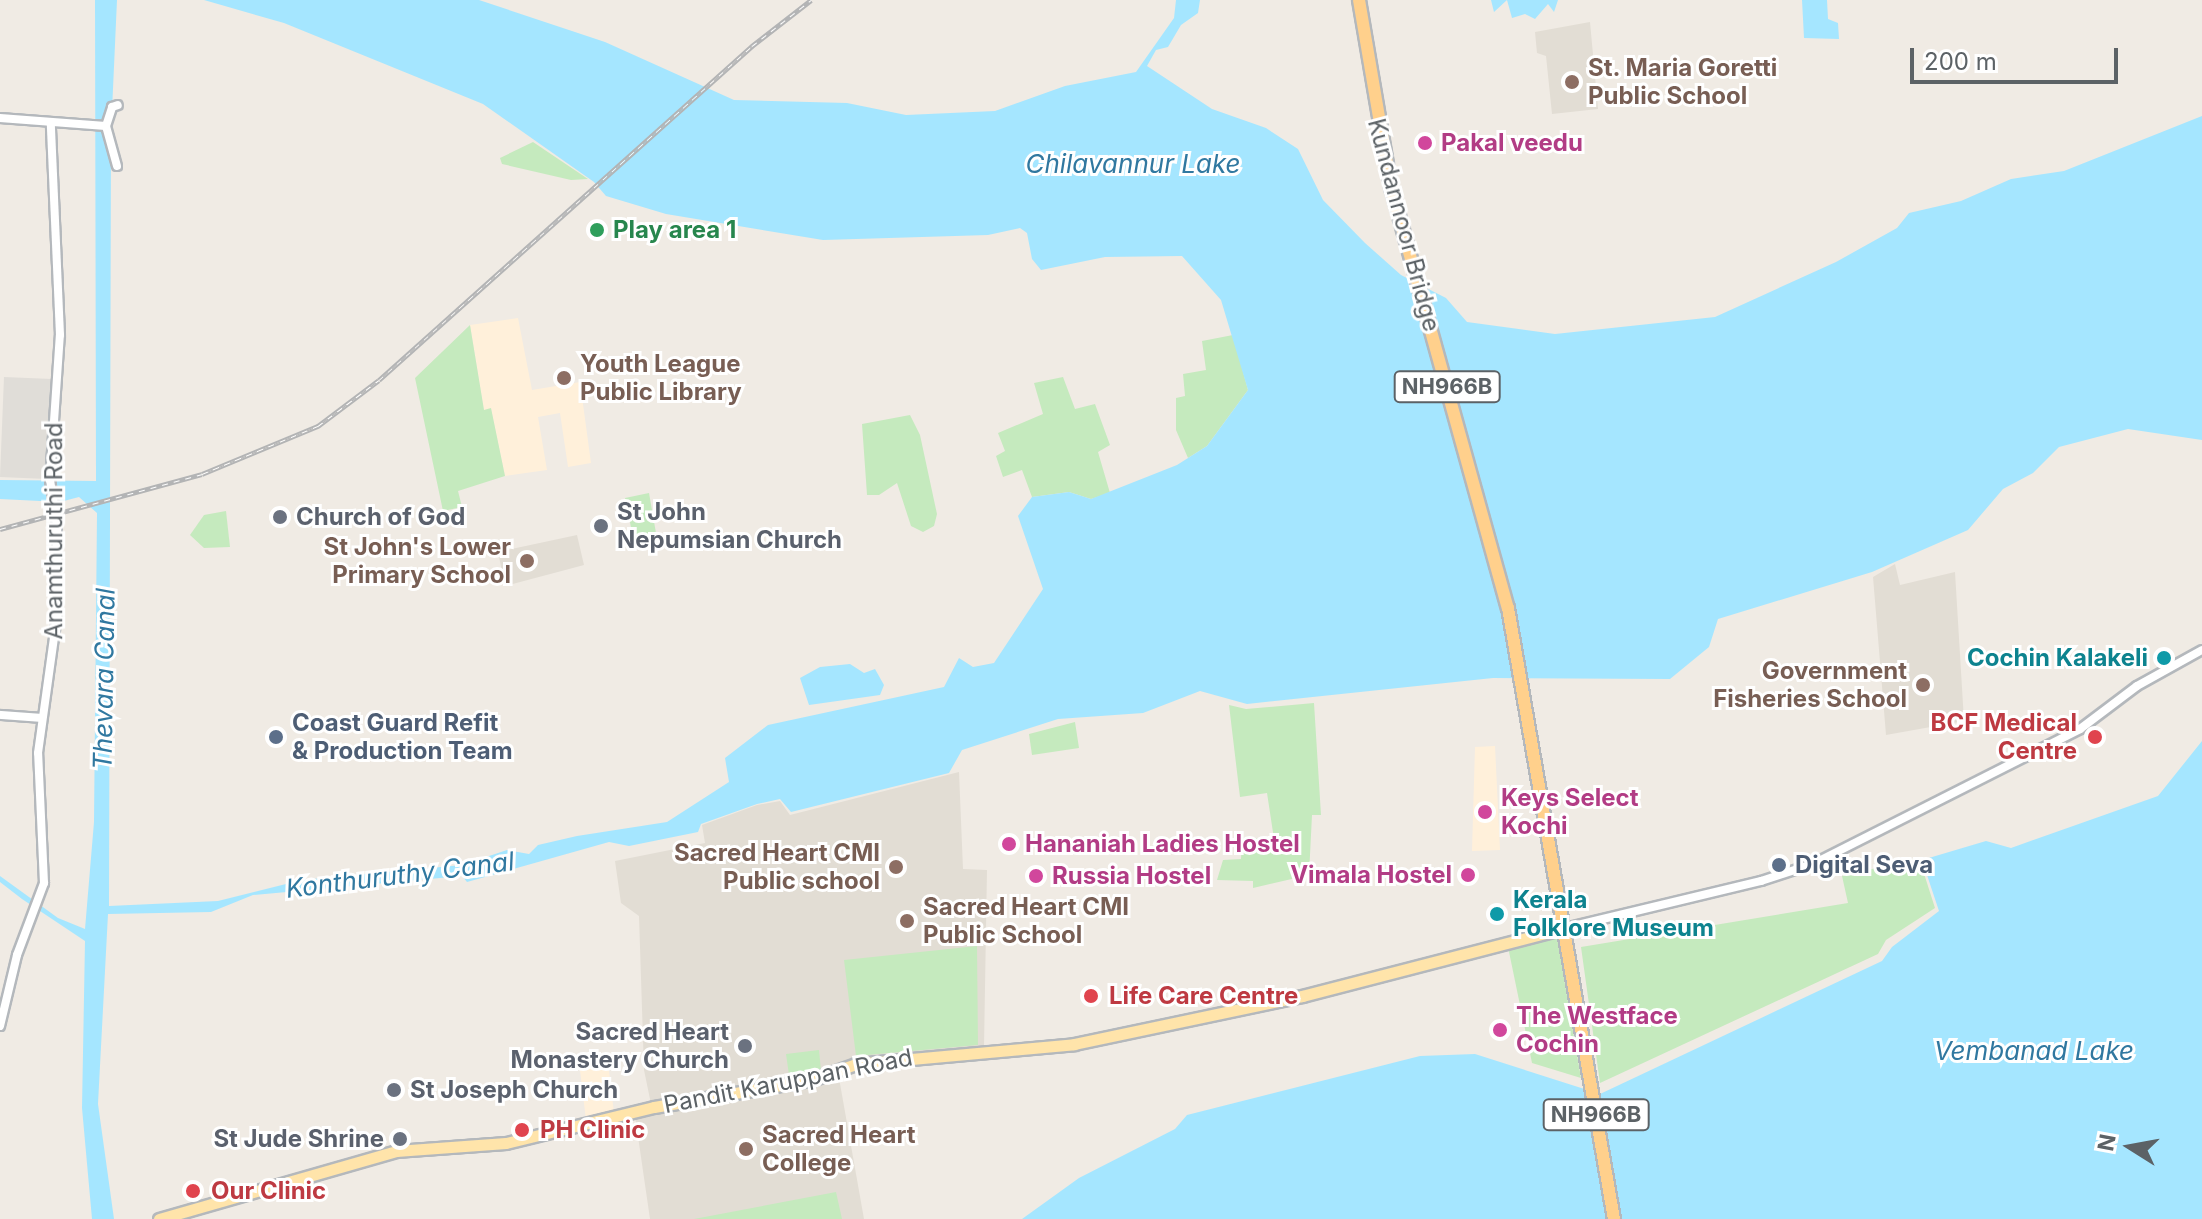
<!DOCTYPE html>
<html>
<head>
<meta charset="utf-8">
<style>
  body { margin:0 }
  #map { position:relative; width:2202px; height:1219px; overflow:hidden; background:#f0ebe4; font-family:Inter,sans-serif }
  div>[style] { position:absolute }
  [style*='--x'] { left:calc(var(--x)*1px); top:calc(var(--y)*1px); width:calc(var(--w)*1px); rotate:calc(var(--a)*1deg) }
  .commercial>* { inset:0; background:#fff0da }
  .industrial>* { inset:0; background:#e0ddd8 }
  .education>* { inset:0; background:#e2ddd4 }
  .green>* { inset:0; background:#c5eabe }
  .water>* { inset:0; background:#a5e6ff }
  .roads { filter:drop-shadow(2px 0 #b4b8bc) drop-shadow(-2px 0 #b4b8bc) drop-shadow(0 2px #b4b8bc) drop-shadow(0 -2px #b4b8bc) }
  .minor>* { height:8px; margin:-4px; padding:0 4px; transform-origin:4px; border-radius:4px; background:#fff }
  .major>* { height:11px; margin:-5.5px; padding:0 5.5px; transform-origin:5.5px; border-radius:5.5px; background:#ffe4aa }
  .highway>* { height:12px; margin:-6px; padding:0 6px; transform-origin:6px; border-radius:6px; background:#ffd08c }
  .rail>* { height:5px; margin-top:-2.5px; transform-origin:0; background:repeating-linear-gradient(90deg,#fff 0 6px,#b3b4b5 0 12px); box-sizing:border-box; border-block:2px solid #b3b4b5 }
  .dots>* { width:22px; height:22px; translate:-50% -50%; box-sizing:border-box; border:4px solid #fff; border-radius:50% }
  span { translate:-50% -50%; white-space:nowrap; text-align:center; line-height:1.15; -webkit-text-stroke:6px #fff; paint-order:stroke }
  .shield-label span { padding:2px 6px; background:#fff; border:2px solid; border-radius:6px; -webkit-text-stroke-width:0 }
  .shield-label { font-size:22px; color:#5c6266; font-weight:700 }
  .education-label { font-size:24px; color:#785e54; font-weight:700 }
  .left { translate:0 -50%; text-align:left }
  .right { translate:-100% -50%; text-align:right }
  .hotel-label { font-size:24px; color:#b23c85; font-weight:700 }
  .street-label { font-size:24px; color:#5c6266 }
  .leisure-label { font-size:24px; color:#27864d; font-weight:700 }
  .worship-label { font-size:24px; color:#5b616d; font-weight:700 }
  .culture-label { font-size:24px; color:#0d838f; font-weight:700 }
  .service-label { font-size:24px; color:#4e5e75; font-weight:700 }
  .health-label { font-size:24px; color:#be3a42; font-weight:700 }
  .water-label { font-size:26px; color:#3078a0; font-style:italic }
  .north { position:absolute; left:2090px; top:1107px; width:80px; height:80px; -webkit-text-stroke:6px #fff; paint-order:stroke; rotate:281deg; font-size:22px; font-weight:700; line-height:32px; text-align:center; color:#5c6266 }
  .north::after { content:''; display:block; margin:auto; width:28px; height:36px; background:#5c6266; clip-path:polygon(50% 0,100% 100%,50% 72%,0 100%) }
  .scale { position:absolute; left:1910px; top:48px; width:208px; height:36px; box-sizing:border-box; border:4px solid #5c6266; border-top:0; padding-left:10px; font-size:24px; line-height:28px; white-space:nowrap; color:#5c6266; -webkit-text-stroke:6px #fff; paint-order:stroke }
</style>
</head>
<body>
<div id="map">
  <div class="commercial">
    <i style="clip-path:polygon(518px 318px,532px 390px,580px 382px,591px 463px,568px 467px,560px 413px,538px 417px,547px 470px,505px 476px,491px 409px,484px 411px,470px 325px)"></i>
    <i style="clip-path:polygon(1495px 746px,1500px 850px,1472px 851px,1475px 747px)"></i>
    <i style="clip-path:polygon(579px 1062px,608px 1062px,614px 1113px,586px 1120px)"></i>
  </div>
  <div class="industrial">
    <i style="clip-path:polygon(4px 377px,52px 379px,47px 479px,0 477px)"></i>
  </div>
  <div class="education">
    <i style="clip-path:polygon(1590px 22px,1598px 109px,1552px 114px,1546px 56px,1537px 53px,1535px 32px)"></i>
    <i style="clip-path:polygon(577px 535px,584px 565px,505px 586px,498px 552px)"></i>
    <i style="clip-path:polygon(1895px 564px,1900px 585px,1955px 572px,1964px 721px,1886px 735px,1873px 577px)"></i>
    <i style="clip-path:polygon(959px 772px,963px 869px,987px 870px,984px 1047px,651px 1104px,644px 1070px,639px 916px,621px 903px,615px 861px,705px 843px,702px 825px,757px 805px,780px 801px,790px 815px)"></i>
    <i style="clip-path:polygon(839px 1078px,864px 1219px,650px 1219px,635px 1116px)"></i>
  </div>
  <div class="green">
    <i style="clip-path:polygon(533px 142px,588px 179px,571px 180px,502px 164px,500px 158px)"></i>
    <i style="clip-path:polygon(470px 325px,484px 410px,491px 408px,505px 476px,458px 491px,462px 507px,443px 511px,415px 378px)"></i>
    <i style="clip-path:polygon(1233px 335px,1248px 390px,1207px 446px,1188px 458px,1176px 430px,1176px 398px,1185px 396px,1183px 374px,1206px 370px,1202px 341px)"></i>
    <i style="clip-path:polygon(1063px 377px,1075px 409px,1095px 404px,1110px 445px,1098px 452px,1110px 493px,1091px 499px,1069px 492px,1032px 497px,1022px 470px,1003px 477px,996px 456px,1005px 451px,998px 433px,1043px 414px,1034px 383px)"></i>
    <i style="clip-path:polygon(910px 415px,920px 435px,937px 514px,934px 526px,923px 532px,911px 526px,897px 483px,879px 495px,867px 495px,862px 424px)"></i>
    <i style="clip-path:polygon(649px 493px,656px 533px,633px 537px,625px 498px)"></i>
    <i style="clip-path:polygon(226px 511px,230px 547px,204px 548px,190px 535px,204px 515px)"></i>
    <i style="clip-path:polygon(1314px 703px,1321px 815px,1312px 815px,1309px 875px,1253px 888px,1253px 881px,1217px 880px,1223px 860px,1241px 859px,1242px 838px,1274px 839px,1267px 793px,1240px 797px,1229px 705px,1246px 709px)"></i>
    <i style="clip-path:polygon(1075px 722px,1079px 748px,1032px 755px,1029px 734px)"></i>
    <i style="clip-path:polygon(1919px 858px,1935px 908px,1886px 940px,1878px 954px,1600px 1083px,1581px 947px,1848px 903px,1842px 876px)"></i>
    <i style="clip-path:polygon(1557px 937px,1581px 1078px,1532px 1063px,1508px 947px)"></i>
    <i style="clip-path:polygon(977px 946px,978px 1045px,856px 1056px,844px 960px)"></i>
    <i style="clip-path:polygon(819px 1050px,821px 1071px,789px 1075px,786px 1054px)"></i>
    <i style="clip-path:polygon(836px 1192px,842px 1219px,694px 1219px)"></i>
  </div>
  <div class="water">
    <i style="clip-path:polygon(95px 0,117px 0,111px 133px,109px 906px,218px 901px,302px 880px,462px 865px,507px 850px,529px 854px,538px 845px,577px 836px,667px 822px,729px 782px,725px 758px,768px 725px,944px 687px,959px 658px,973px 667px,994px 663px,1043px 589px,1018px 516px,1032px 497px,1069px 492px,1091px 499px,1177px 465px,1207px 446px,1248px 390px,1221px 300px,1182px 256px,1105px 257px,1041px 270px,1032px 259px,1027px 233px,1020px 228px,988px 235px,823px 240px,666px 214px,606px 196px,594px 182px,483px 104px,284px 23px,204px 0,479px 0,605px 42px,734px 100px,847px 103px,906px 115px,995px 111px,1065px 86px,1136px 72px,1174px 18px,1176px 0,1200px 0,1198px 13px,1181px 25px,1168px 47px,1156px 50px,1147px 66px,1212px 109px,1266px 128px,1298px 149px,1323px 200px,1365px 243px,1401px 275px,1446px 298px,1467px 322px,1555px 334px,1715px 317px,1836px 262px,1897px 228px,1909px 213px,1961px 201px,2011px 179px,2064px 171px,2202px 116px,2202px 440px,2128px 429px,2059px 447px,2033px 473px,2003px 489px,1968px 530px,1872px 572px,1718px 619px,1709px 647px,1670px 679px,1493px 678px,1247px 704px,1200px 691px,1143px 713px,1058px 719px,962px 750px,949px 773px,791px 812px,780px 799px,757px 804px,701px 824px,698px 832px,629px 846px,609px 842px,467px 882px,462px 876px,253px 895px,211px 912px,108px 914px,98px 1104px,114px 1219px,92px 1219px,82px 1108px,85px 941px,22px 899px,0 882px,0 876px,58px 918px,85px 929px,94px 822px,97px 513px,79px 497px,60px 502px,0 499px,0 480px,96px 481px)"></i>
    <i style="clip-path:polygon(1491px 0,1558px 0,1554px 12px,1548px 4px,1535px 19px,1525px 14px,1512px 18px,1507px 0,1494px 12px)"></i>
    <i style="clip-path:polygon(1802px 0,1827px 0,1828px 19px,1838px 23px,1839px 39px,1804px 38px)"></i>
    <i style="clip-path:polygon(850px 664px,864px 673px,875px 669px,884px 685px,880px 695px,809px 705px,800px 678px,820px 667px)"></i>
    <i style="clip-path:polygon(2202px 741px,2202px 1219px,1022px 1219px,1079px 1178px,1175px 1129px,1187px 1115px,1420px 1056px,1475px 1054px,1600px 1094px,1882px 961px,1892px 947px,1939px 911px,1922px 860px,1986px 841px,2011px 848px,2158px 796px)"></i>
  </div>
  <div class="roads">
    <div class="minor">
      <i style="--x:0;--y:118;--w:106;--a:4.3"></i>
      <i style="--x:117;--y:166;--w:41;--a:-105.4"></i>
      <i style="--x:106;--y:126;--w:20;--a:-72"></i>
      <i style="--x:112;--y:107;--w:6;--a:-18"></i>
      <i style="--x:0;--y:715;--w:42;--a:4.1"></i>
      <i style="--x:1561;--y:929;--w:206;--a:-13.5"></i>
      <i style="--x:1761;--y:881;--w:55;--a:-18.1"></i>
      <i style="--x:1813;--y:864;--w:299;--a:-26.8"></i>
      <i style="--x:2080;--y:729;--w:71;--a:-37"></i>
      <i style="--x:2137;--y:686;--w:74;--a:-29"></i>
      <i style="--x:0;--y:1026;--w:73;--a:-76.5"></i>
      <i style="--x:17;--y:955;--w:77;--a:-69.4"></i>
      <i style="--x:44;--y:883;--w:130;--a:-92.6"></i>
      <i style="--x:38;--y:753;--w:138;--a:-82.1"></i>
      <i style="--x:57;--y:616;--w:91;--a:-90"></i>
      <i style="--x:57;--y:525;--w:46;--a:-98.8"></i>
      <i style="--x:50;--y:480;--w:145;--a:-86.1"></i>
      <i style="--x:60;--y:335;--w:210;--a:-92.5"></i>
    </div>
    <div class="major">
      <i style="--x:159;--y:1219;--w:247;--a:-16"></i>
      <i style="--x:396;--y:1151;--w:110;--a:-4.2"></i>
      <i style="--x:506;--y:1143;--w:152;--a:-13.7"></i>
      <i style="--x:654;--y:1107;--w:159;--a:-9.8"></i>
      <i style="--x:811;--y:1080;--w:48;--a:-19.6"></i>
      <i style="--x:856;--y:1064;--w:219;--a:-5.2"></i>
      <i style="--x:1074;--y:1044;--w:233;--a:-11.9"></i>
      <i style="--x:1302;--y:996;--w:268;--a:-14.5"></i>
    </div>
    <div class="highway">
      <i style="--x:1359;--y:0;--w:190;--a:80.3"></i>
      <i style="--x:1391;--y:187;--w:437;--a:74.5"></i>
      <i style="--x:1508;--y:608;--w:620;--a:80.16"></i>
    </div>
  </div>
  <div class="rail">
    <i style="--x:0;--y:529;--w:209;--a:-15.2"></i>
    <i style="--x:202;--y:474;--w:126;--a:-22.5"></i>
    <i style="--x:318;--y:426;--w:76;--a:-37"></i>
    <i style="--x:379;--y:380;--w:501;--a:-41.84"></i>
    <i style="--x:752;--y:46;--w:75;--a:-37.9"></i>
  </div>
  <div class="dots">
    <i style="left:1572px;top:82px;background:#8d6e63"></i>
    <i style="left:1425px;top:143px;background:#d1479c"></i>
    <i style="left:597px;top:230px;background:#2e9e5b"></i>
    <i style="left:564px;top:378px;background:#8d6e63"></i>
    <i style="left:280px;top:517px;background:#6b7280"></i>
    <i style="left:601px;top:526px;background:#6b7280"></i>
    <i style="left:527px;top:561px;background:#8d6e63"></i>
    <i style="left:2164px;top:658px;background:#0f9aa8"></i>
    <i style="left:1923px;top:685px;background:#8d6e63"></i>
    <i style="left:276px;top:737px;background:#5c6f8a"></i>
    <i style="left:2095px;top:737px;background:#e0444e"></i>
    <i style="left:1485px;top:812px;background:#d1479c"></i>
    <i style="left:1009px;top:844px;background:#d1479c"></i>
    <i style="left:1779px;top:865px;background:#5c6f8a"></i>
    <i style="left:896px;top:867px;background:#8d6e63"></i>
    <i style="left:1468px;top:875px;background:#d1479c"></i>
    <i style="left:1036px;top:876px;background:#d1479c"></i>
    <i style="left:1497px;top:914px;background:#0f9aa8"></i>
    <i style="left:907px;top:921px;background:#8d6e63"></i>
    <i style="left:1091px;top:996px;background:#e0444e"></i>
    <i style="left:1500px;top:1030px;background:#d1479c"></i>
    <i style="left:745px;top:1046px;background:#6b7280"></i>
    <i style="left:394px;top:1090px;background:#6b7280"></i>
    <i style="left:522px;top:1130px;background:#e0444e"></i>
    <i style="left:400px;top:1139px;background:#6b7280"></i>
    <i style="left:746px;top:1149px;background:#8d6e63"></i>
    <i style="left:193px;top:1191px;background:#e0444e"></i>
  </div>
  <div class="shield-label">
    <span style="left:1447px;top:387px">NH966B</span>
    <span style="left:1596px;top:1115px">NH966B</span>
  </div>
  <div class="education-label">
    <span class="left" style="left:1588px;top:82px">St. Maria Goretti<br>Public School</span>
    <span class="left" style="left:580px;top:378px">Youth League<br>Public Library</span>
    <span class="right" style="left:511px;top:561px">St John's Lower<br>Primary School</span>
    <span class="right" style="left:1907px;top:685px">Government<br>Fisheries School</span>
    <span class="right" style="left:880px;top:867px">Sacred Heart CMI<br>Public school</span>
    <span class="left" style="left:923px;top:921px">Sacred Heart CMI<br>Public School</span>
    <span class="left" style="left:762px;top:1149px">Sacred Heart<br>College</span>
  </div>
  <div class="hotel-label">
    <span class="left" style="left:1441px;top:143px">Pakal veedu</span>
    <span class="left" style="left:1501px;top:812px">Keys Select<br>Kochi</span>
    <span class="left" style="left:1025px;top:844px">Hananiah Ladies Hostel</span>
    <span class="right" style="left:1452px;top:875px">Vimala Hostel</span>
    <span class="left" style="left:1052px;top:876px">Russia Hostel</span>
    <span class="left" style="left:1516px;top:1030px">The Westface<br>Cochin</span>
  </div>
  <div class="street-label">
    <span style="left:1404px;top:225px;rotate:75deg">Kundannoor Bridge</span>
    <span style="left:54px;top:531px;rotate:-90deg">Anamthuruthi Road</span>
    <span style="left:788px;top:1081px;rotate:-11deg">Pandit Karuppan Road</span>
  </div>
  <div class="leisure-label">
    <span class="left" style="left:613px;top:230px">Play area 1</span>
  </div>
  <div class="worship-label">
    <span class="left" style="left:617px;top:526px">St John<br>Nepumsian Church</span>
    <span class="left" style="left:296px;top:517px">Church of God</span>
    <span class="right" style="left:729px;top:1046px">Sacred Heart<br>Monastery Church</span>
    <span class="left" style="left:410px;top:1090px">St Joseph Church</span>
    <span class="right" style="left:384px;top:1139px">St Jude Shrine</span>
  </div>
  <div class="culture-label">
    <span class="right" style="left:2148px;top:658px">Cochin Kalakeli</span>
    <span class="left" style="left:1513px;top:914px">Kerala<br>Folklore Museum</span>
  </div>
  <div class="service-label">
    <span class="left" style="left:292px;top:737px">Coast Guard Refit<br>&amp; Production Team</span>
    <span class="left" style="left:1795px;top:865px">Digital Seva</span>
  </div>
  <div class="health-label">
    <span class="right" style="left:2077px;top:737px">BCF Medical<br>Centre</span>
    <span class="left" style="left:1109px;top:996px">Life Care Centre</span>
    <span class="left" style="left:540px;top:1130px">PH Clinic</span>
    <span class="left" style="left:211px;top:1191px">Our Clinic</span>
  </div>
  <div class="water-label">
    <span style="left:1133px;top:164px">Chilavannur Lake</span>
    <span style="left:104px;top:679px;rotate:-89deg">Thevara Canal</span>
    <span style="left:400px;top:875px;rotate:-7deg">Konthuruthy Canal</span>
    <span style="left:2034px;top:1051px">Vembanad Lake</span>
  </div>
  <div class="north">N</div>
  <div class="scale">200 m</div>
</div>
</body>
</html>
